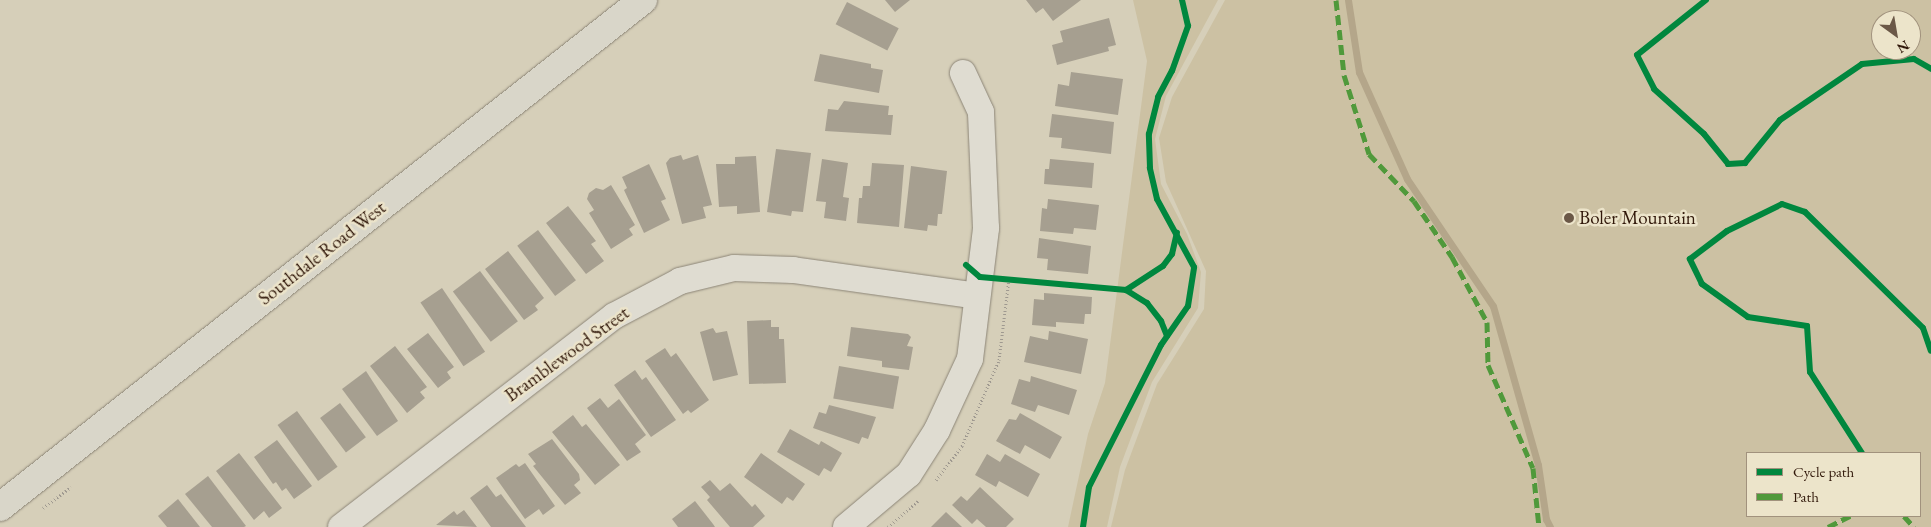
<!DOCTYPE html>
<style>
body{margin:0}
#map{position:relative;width:1931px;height:527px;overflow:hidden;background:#d6cfb9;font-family:"EB Garamond",serif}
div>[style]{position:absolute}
.green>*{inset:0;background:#ccc1a3}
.stream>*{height:7px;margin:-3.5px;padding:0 3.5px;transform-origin:3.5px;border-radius:3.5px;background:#b4a68a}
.building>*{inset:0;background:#a69f90;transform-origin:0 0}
.path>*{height:3px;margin-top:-1.5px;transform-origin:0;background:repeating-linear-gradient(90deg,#9f9990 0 1px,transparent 0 3.5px)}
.roads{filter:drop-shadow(0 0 1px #8c8577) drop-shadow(0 0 1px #8c8577)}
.minor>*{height:26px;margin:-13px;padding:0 13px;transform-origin:13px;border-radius:13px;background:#dfdcd1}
.major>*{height:28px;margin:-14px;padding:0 14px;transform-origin:14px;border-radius:14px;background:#d9d6c9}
.quiet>*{height:5px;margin-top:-2.5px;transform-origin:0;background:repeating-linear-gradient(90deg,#50993b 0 10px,transparent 0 15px)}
.cycleway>*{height:6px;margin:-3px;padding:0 3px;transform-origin:3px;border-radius:3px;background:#00873e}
.dots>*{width:14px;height:14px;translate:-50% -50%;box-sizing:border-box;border:2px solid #ece4ca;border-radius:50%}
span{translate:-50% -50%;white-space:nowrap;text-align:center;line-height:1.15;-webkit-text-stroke:5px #ece4ca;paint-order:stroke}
.poi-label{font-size:19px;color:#31180a}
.left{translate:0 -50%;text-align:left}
.street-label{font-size:19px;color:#31180a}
.legend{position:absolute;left:1746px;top:452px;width:175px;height:65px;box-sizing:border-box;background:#ece4ca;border:1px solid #a1927d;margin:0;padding:6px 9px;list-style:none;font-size:15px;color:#31180a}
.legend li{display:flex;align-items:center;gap:10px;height:25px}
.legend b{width:25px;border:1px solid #a1927d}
.north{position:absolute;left:1871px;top:10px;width:50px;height:50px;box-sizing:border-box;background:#ece4ca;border:1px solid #a1927d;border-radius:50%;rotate:148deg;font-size:14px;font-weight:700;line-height:20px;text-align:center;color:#31180a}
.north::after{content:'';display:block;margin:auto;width:18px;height:22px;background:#6b5847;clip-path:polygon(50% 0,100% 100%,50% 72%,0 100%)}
</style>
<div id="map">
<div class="green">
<i style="clip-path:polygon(1133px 0,1218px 0,1166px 96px,1155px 139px,1161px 184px,1187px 234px,1201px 272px,1198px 308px,1152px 382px,1120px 467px,1107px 527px,1068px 527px,1088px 434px,1105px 383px,1147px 61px)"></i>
<i style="clip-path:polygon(evenodd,1225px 0,1931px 0,1931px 527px,1111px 527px,1125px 470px,1157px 384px,1204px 309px,1206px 271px,1166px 182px,1159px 138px,1172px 97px,1225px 0,1881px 20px,1911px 20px,1911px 50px,1881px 50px,1881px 20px,1225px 0,1747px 453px,1920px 453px,1920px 516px,1747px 516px,1747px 453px)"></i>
</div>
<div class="stream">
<i style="left:1348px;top:0;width:73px;rotate:81.3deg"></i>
<i style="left:1359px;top:72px;width:117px;rotate:65.8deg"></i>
<i style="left:1407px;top:179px;width:153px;rotate:55.9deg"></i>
<i style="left:1493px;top:306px;width:165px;rotate:74.2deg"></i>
<i style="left:1538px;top:465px;width:55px;rotate:81.6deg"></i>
<i style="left:1546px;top:519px;width:9px;rotate:63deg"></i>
</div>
<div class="building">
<i style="clip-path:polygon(885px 0,910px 0,895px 12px)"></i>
<i style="clip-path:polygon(1026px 0,1081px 0,1053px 21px,1043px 8px,1036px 13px)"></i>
<i style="left:847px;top:2px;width:58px;height:25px;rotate:27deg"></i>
<i style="clip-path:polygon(1109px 18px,1116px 45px,1108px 47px,1109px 51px,1057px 65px,1052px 45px,1063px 42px,1060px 31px)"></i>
<i style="clip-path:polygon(820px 54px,871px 64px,871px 68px,883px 70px,879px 93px,814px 81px)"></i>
<i style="clip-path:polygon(1071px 72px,1123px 79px,1118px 115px,1055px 106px,1058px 84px,1069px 86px)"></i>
<i style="clip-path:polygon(844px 101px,889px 106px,888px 115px,893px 115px,891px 135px,825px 131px,828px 109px,838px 110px)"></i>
<i style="clip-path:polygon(1052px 114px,1114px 122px,1111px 154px,1061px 148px,1062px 138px,1049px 137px)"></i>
<i style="clip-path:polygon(776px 149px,811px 153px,803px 212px,792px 211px,791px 216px,767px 212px)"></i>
<i style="clip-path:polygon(681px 155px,683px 160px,698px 155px,712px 205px,703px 207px,706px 218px,682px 224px,666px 163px,670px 158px)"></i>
<i style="clip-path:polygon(756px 156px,760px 212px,737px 214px,737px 206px,719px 207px,716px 164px,735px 164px,735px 157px)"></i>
<i style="clip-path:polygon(822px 159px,848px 163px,843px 197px,849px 198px,846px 221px,824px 218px,826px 202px,816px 201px)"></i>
<i style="clip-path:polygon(1050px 159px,1094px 163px,1092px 188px,1044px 184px,1045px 169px,1049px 169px)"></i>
<i style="clip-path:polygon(872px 163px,904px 165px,899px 227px,857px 223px,859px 198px,862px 198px,863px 186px,870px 186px)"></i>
<i style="clip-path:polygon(649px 164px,666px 199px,661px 201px,670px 220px,644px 233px,624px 190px,627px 188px,622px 177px)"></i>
<i style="clip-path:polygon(911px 166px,947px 171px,942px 214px,938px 214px,937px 226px,928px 225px,927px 231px,904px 228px)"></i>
<i style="clip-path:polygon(611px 185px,635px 225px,629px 229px,633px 235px,611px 249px,589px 213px,594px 210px,587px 199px,589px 193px,596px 188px,603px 190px)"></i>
<i style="clip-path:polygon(1048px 199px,1099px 205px,1096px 230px,1074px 228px,1073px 234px,1040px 231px,1042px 208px,1047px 209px)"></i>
<i style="clip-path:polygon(568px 206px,596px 241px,591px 244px,604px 261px,586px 274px,546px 223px)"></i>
<i style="left:538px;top:230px;width:63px;height:26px;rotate:53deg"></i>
<i style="clip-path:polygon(1039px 238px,1091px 246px,1088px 274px,1047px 270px,1048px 259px,1037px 258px)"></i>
<i style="clip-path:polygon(508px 251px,544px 298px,535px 306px,538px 310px,524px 320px,485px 269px)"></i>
<i style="left:480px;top:271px;width:63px;height:34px;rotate:53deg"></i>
<i style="left:442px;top:288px;width:77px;height:26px;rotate:56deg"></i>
<i style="clip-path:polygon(1044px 293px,1092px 297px,1091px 314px,1085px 314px,1084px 324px,1056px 322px,1056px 327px,1032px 325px,1034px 299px,1044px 300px)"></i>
<i style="clip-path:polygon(771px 320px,771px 327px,779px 327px,779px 339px,784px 339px,786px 383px,749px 384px,747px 321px)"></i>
<i style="clip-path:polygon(851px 327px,908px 334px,911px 337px,907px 346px,913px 347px,909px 370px,882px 367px,882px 361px,847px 356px)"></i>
<i style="clip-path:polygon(713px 328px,716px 333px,727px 331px,738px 375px,713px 381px,700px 332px)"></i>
<i style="clip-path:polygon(1049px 331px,1088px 339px,1081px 374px,1024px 362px,1030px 336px,1048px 340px)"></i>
<i style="clip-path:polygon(428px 333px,454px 367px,447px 372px,451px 378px,438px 388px,407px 349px)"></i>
<i style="clip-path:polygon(395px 346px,427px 387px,420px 392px,425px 398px,407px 413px,370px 366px)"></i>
<i style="clip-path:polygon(665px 348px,671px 357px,676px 353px,709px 400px,691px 413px,688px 410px,683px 414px,645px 361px)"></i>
<i style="left:839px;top:366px;width:61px;height:33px;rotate:10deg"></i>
<i style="clip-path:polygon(635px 370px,642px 380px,646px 377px,676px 420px,651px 437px,614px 385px)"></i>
<i style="clip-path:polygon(366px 371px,398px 421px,377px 436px,342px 389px)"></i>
<i style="clip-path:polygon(1031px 376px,1077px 390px,1069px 415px,1038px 405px,1035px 412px,1011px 404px,1019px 379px,1030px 382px)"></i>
<i style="clip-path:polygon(600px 398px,608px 408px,619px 399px,646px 435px,635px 444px,641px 452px,627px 461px,587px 408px)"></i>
<i style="left:340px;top:403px;width:43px;height:25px;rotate:53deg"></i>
<i style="clip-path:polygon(829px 405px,876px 417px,868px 439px,862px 437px,859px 444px,813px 428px,819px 412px,826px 414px)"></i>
<i style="left:297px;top:411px;width:69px;height:24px;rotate:54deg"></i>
<i style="clip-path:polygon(1020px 413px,1062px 437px,1050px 459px,1025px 445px,1020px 454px,996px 441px,1009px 419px,1016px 420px)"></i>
<i style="clip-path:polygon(573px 415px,582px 427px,586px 424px,620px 465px,595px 485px,552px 432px)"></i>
<i style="clip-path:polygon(790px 429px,819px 445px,821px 441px,842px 453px,831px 472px,824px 468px,819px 476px,777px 452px)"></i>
<i style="clip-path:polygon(552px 439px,579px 474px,580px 480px,574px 485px,581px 493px,565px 505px,533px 466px,536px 464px,528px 454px)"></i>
<i style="clip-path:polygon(277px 440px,312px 486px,294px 499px,286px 488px,282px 491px,276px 482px,273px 484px,254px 457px)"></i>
<i style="clip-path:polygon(239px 453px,282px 508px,269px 518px,264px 511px,254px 520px,216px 471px)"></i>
<i style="clip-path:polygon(761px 453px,805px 484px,793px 501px,787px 497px,782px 504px,744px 477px)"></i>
<i style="clip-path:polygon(987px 454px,1000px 462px,1005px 454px,1040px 474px,1028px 497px,999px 481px,996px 487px,975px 475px)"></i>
<i style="clip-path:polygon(525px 463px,555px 506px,543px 515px,539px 509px,525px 519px,496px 478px,516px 464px,519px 467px)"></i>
<i style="clip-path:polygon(208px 476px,246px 526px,244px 527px,212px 527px,185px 494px)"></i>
<i style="clip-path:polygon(710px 480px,720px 491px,730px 483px,752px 507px,755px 504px,765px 516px,753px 527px,730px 527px,707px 500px,710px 497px,701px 487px)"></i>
<i style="clip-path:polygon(487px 485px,496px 497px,501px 494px,526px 527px,491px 527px,470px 498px)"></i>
<i style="clip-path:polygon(980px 487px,1014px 519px,1006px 527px,986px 527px,977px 519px,972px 524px,952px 505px,961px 496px,967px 501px)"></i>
<i style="clip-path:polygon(178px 499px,200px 527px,167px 527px,158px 516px)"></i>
<i style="clip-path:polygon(695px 501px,713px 524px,715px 527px,678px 527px,672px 519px)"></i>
<i style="clip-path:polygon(464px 510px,477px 527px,436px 525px,454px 511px,457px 515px)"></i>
<i style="clip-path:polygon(946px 512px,962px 527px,931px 527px)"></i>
</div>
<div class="path">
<i style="left:936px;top:480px;width:43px;rotate:-52.6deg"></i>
<i style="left:962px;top:446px;width:94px;rotate:-66.7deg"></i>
<i style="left:999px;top:360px;width:82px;rotate:-83deg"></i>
<i style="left:43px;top:508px;width:35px;rotate:-37deg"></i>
<i style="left:888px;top:527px;width:41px;rotate:-41.1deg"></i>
</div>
<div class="roads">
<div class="minor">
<i style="left:341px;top:527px;width:345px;rotate:-37.7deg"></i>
<i style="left:614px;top:316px;width:75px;rotate:-27.9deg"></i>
<i style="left:680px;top:281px;width:56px;rotate:-13.5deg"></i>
<i style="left:734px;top:268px;width:59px;rotate:1.9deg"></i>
<i style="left:793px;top:270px;width:186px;rotate:8deg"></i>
<i style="left:846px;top:527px;width:82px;rotate:-40.1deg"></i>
<i style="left:909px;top:474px;width:52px;rotate:-57.5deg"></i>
<i style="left:937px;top:430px;width:78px;rotate:-65.1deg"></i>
<i style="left:970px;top:359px;width:132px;rotate:-83deg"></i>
<i style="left:986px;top:228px;width:116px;rotate:-92.5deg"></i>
<i style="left:981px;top:112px;width:43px;rotate:-114.8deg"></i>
</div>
<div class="major">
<i style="left:0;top:507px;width:819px;rotate:-38.26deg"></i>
</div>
</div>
<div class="quiet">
<i style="left:1336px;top:0;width:75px;rotate:83.9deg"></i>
<i style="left:1344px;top:75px;width:83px;rotate:72.4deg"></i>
<i style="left:1369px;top:154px;width:65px;rotate:46.2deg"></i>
<i style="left:1414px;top:201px;width:68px;rotate:55.8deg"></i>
<i style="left:1452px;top:257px;width:74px;rotate:61.7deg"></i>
<i style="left:1487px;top:322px;width:43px;rotate:88.7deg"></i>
<i style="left:1488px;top:365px;width:112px;rotate:66.4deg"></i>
<i style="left:1533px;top:468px;width:59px;rotate:84.2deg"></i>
<i style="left:1904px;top:516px;width:15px;rotate:48deg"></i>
<i style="left:1828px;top:527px;width:25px;rotate:-27deg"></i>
</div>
<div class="cycleway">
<i style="left:1706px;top:0;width:88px;rotate:141.4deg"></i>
<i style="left:1637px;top:55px;width:38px;rotate:63deg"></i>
<i style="left:1654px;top:89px;width:67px;rotate:42deg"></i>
<i style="left:1704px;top:134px;width:38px;rotate:51deg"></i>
<i style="left:1728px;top:164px;width:17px;rotate:-3deg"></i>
<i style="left:1745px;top:163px;width:55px;rotate:-50.9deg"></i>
<i style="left:1780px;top:120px;width:99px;rotate:-34.3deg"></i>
<i style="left:1862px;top:64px;width:52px;rotate:-5.5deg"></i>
<i style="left:1914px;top:59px;width:20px;rotate:30deg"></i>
<i style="left:966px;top:265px;width:18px;rotate:41deg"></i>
<i style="left:980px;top:277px;width:147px;rotate:5.1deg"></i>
<i style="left:1126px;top:290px;width:44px;rotate:-33deg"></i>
<i style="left:1163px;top:266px;width:15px;rotate:-53deg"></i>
<i style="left:1172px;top:254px;width:22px;rotate:-77deg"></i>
<i style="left:1126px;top:290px;width:25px;rotate:32deg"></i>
<i style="left:1147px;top:303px;width:23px;rotate:52deg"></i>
<i style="left:1161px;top:321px;width:16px;rotate:68deg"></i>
<i style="left:1862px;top:453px;width:96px;rotate:-122.7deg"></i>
<i style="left:1810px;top:372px;width:46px;rotate:-93.7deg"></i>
<i style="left:1807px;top:326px;width:60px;rotate:-171.3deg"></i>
<i style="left:1748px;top:317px;width:57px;rotate:-144.3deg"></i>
<i style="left:1702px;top:284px;width:28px;rotate:-116deg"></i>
<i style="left:1690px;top:259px;width:46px;rotate:-37.1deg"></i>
<i style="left:1727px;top:231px;width:61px;rotate:-26.1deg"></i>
<i style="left:1782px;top:204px;width:24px;rotate:19deg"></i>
<i style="left:1805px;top:212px;width:165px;rotate:44.5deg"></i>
<i style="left:1923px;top:328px;width:24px;rotate:71deg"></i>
<i style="left:1083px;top:527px;width:40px;rotate:-81.5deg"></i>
<i style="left:1089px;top:487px;width:159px;rotate:-63.1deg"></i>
<i style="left:1161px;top:345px;width:47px;rotate:-55.3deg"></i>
<i style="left:1188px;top:306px;width:39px;rotate:-81deg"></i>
<i style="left:1194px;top:267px;width:77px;rotate:-118.6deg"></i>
<i style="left:1157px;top:199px;width:32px;rotate:-103deg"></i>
<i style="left:1150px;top:168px;width:34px;rotate:-92deg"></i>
<i style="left:1149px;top:134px;width:38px;rotate:-76deg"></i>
<i style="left:1158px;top:97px;width:30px;rotate:-62deg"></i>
<i style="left:1172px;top:71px;width:48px;rotate:-70.4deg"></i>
<i style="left:1188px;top:26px;width:27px;rotate:-103deg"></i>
</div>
<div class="dots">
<i style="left:1569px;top:218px;background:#6b5847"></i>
</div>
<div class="poi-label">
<span class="left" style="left:1579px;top:218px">Boler Mountain</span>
</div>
<div class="street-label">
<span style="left:322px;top:253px;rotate:-38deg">Southdale Road West</span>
<span style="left:567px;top:354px;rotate:-36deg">Bramblewood Street</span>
</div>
<ul class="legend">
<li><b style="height:6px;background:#00873e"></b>Cycle path</li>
<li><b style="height:6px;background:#50993b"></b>Path</li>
</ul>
<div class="north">N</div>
</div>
